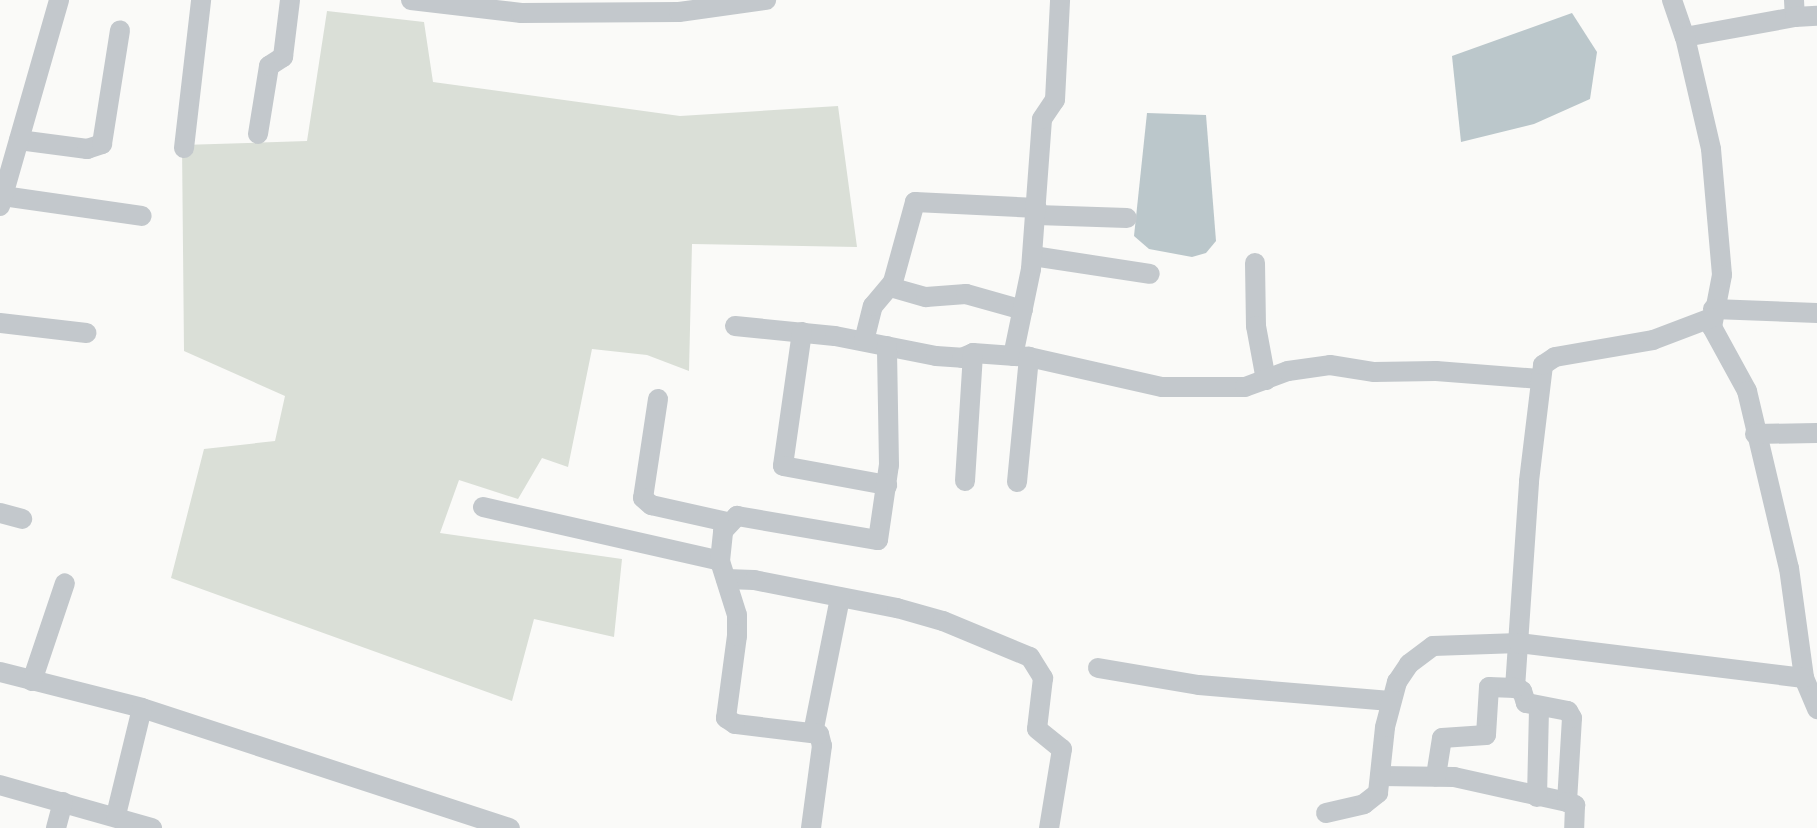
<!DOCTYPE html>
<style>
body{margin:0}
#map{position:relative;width:1817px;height:828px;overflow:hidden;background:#fafaf8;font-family:"Noto Sans",sans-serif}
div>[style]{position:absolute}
.green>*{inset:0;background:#dadfd7}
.water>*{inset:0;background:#bbc7cb}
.minor>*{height:20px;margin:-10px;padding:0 10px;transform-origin:10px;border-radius:10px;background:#c3c8cc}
span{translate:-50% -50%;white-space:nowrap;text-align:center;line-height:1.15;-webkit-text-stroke:5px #fff;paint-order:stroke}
</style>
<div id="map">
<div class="green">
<i style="clip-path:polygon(327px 11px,424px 22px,433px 82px,680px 116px,838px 106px,857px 247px,692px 244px,689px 371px,647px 355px,592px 349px,568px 467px,542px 458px,518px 499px,459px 480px,440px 533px,622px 559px,614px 637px,534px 619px,512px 701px,171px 578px,204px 449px,275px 441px,285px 396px,184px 351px,182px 145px,307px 141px)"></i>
</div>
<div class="water">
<i style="clip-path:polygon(1572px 13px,1597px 52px,1590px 99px,1534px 124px,1461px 142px,1452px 56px)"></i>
<i style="clip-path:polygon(1147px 113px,1206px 115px,1216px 241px,1206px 253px,1192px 257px,1149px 249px,1134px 236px)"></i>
</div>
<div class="minor">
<i style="left:411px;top:0;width:111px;rotate:6.7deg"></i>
<i style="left:521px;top:13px;width:158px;rotate:-0.4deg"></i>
<i style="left:679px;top:12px;width:88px;rotate:-7.9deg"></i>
<i style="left:1672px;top:0;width:39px;rotate:71deg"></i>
<i style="left:1794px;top:0;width:17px;rotate:87deg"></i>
<i style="left:1795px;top:17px;width:112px;rotate:169.7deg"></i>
<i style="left:1685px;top:37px;width:115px;rotate:76.9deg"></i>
<i style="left:1711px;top:149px;width:126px;rotate:85deg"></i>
<i style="left:1722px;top:275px;width:53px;rotate:100.9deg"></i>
<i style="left:1712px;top:327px;width:73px;rotate:61.3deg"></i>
<i style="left:1747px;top:391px;width:182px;rotate:76.7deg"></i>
<i style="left:1789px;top:568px;width:111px;rotate:82.2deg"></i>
<i style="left:1804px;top:678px;width:34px;rotate:67deg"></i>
<i style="left:1795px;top:17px;width:22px;rotate:-3deg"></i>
<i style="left:258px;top:134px;width:69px;rotate:-80.8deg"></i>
<i style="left:269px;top:66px;width:17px;rotate:-33deg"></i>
<i style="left:283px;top:57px;width:57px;rotate:-83deg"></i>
<i style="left:19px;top:140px;width:69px;rotate:7.5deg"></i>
<i style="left:87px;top:149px;width:16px;rotate:-18deg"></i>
<i style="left:102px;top:144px;width:115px;rotate:-81deg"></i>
<i style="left:184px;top:148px;width:149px;rotate:-83.4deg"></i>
<i style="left:3px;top:196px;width:140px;rotate:8.2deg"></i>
<i style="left:0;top:206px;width:214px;rotate:-74deg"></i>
<i style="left:1037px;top:215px;width:90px;rotate:1.9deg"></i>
<i style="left:1033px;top:256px;width:118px;rotate:8.7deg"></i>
<i style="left:1255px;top:263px;width:63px;rotate:89.1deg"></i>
<i style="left:1256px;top:326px;width:55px;rotate:79.5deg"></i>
<i style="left:890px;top:287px;width:37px;rotate:16deg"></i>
<i style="left:926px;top:297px;width:40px;rotate:-4.3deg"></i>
<i style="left:966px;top:294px;width:59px;rotate:15.7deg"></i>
<i style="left:1713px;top:309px;width:104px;rotate:2.2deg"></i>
<i style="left:0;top:323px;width:87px;rotate:6.6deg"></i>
<i style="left:735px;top:326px;width:100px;rotate:5.7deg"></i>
<i style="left:835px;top:336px;width:103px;rotate:11.2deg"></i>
<i style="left:936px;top:356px;width:26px;rotate:4deg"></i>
<i style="left:962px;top:358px;width:12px;rotate:-24deg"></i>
<i style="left:973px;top:353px;width:56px;rotate:4.1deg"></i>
<i style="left:1029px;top:357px;width:136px;rotate:12.7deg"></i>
<i style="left:1162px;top:387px;width:83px"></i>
<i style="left:1245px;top:387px;width:46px;rotate:-20.4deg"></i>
<i style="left:1288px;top:371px;width:42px;rotate:-8.1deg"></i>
<i style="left:1330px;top:365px;width:45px;rotate:9deg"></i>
<i style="left:1374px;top:372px;width:62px;rotate:-0.9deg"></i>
<i style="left:1436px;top:371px;width:104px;rotate:4.4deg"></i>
<i style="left:802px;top:332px;width:135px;rotate:98.1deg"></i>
<i style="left:783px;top:466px;width:106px;rotate:10.4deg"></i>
<i style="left:864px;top:341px;width:36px;rotate:-76deg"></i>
<i style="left:873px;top:306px;width:31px;rotate:-50deg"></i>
<i style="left:893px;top:282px;width:83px;rotate:-74.6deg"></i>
<i style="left:915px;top:202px;width:122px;rotate:2.8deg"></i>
<i style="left:1013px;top:356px;width:89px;rotate:-78.3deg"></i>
<i style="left:1031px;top:269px;width:150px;rotate:-85.8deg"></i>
<i style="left:1042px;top:119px;width:23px;rotate:-56deg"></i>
<i style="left:1055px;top:100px;width:100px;rotate:-87.1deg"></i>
<i style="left:658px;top:399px;width:100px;rotate:98.6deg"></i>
<i style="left:643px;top:498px;width:11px;rotate:41deg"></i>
<i style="left:651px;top:505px;width:78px;rotate:12.6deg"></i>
<i style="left:1755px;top:434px;width:62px;rotate:-0.9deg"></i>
<i style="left:965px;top:481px;width:128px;rotate:-86.4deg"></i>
<i style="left:1017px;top:482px;width:126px;rotate:-84.5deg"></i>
<i style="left:483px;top:507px;width:243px;rotate:12.8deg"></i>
<i style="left:0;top:513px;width:23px;rotate:15deg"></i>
<i style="left:726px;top:579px;width:28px;rotate:2deg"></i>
<i style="left:754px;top:580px;width:146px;rotate:11.1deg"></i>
<i style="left:897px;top:608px;width:48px;rotate:15.8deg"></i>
<i style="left:943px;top:621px;width:94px;rotate:22.5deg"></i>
<i style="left:1030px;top:657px;width:25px;rotate:58deg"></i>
<i style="left:1043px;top:678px;width:51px;rotate:96.7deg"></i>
<i style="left:1037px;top:729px;width:32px;rotate:39deg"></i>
<i style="left:1062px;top:749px;width:80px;rotate:99.3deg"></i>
<i style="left:1098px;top:668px;width:102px;rotate:9.6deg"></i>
<i style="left:1199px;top:685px;width:192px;rotate:4.8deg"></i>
<i style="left:0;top:672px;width:146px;rotate:14.2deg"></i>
<i style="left:142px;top:708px;width:387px;rotate:18.1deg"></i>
<i style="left:32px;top:681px;width:103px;rotate:-71.4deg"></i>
<i style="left:1515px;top:688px;width:207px;rotate:-86.1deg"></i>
<i style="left:1529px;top:481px;width:117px;rotate:-83.1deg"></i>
<i style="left:1543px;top:365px;width:14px;rotate:-34deg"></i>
<i style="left:1555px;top:357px;width:99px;rotate:-9.8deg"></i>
<i style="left:1653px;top:340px;width:62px;rotate:-20.8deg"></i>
<i style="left:813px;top:733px;width:138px;rotate:-78.7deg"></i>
<i style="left:1380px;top:776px;width:74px;rotate:0.8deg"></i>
<i style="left:1454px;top:777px;width:116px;rotate:12.5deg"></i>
<i style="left:1567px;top:802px;width:84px;rotate:-86.6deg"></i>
<i style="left:1572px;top:718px;width:8px;rotate:-120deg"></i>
<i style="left:1568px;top:711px;width:43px;rotate:-169.2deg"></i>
<i style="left:1526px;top:703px;width:13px;rotate:-108deg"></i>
<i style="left:1522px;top:691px;width:8px;rotate:-157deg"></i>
<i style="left:1515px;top:688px;width:26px;rotate:-178deg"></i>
<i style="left:1489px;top:687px;width:48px;rotate:93.6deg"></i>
<i style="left:1486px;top:735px;width:44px;rotate:176.1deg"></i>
<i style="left:1442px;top:738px;width:39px;rotate:99deg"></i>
<i style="left:0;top:785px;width:158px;rotate:15.8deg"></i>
<i style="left:1537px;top:797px;width:91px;rotate:-88.7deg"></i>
<i style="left:1567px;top:802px;width:9px;rotate:21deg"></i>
<i style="left:1575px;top:805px;width:23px;rotate:92deg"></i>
<i style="left:1326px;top:813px;width:39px;rotate:-13deg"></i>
<i style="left:1364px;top:804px;width:18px;rotate:-38deg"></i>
<i style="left:1378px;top:793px;width:66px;rotate:-83.9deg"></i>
<i style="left:1385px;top:727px;width:47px;rotate:-75.1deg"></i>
<i style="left:1397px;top:682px;width:22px;rotate:-56deg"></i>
<i style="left:1409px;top:664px;width:30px;rotate:-37deg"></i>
<i style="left:1433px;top:646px;width:86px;rotate:-2deg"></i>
<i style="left:1519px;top:643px;width:287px;rotate:7deg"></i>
<i style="left:116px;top:815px;width:110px;rotate:-76.3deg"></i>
<i style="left:56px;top:828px;width:27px;rotate:-75deg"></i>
<i style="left:811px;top:828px;width:83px;rotate:-82.4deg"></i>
<i style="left:822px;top:746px;width:12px;rotate:-104deg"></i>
<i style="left:819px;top:734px;width:85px;rotate:-173.2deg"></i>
<i style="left:735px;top:724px;width:11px;rotate:-146deg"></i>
<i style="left:726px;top:718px;width:83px;rotate:-82.4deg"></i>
<i style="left:737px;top:636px;width:21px;rotate:-90deg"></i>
<i style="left:737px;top:615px;width:57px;rotate:-107.5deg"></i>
<i style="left:720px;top:561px;width:30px;rotate:-84deg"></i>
<i style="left:723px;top:531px;width:21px;rotate:-47deg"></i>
<i style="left:737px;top:516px;width:143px;rotate:9.7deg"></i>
<i style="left:878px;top:540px;width:76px;rotate:-81.7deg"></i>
<i style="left:889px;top:465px;width:119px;rotate:-91deg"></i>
</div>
</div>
